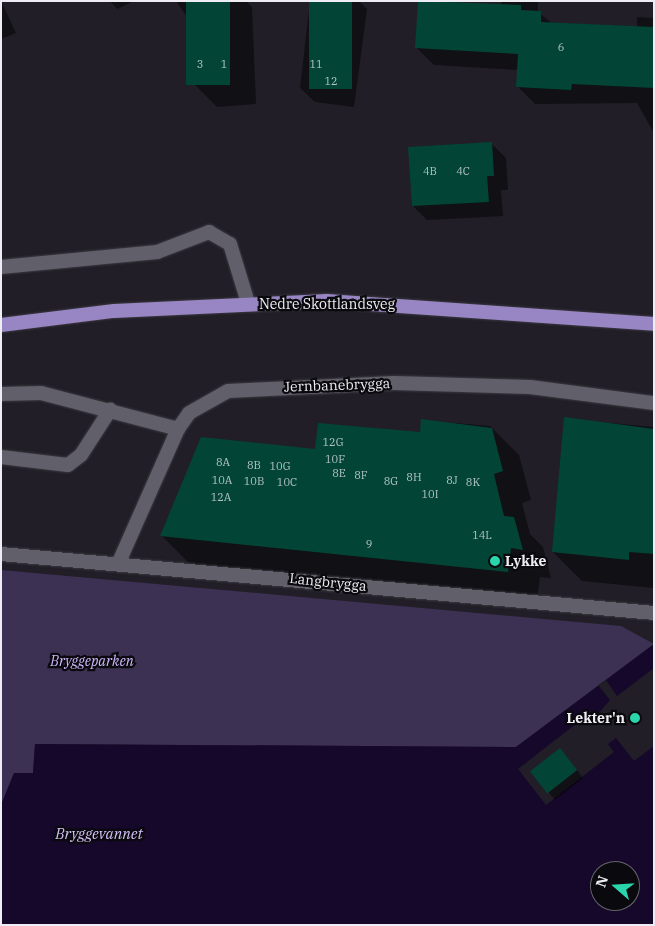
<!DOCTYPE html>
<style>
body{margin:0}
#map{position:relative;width:655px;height:926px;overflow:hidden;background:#211e27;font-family:"IBM Plex Serif",serif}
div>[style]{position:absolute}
.green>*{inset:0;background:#3c3153}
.water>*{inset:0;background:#16082b}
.pier>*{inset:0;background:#211e27}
.shadow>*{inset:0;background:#0007}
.building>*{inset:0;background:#024536;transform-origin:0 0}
.roads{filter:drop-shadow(0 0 1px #3c3a42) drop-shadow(0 0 1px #3c3a42)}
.service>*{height:14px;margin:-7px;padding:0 7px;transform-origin:7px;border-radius:7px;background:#615f69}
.minor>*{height:14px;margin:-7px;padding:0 7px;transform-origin:7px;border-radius:7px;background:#615f69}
.primary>*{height:14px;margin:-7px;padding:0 7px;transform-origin:7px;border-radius:7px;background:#9885c3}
.dots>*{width:14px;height:14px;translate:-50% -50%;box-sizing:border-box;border:2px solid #0a090d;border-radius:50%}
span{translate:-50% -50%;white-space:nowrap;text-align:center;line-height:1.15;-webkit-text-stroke:4.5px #0a090d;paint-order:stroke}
.number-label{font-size:11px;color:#b3c3c4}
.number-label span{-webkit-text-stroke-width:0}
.street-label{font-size:14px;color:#eeedf3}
.poi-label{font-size:14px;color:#eeedf3;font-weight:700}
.left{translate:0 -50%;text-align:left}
.right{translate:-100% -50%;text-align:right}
.park-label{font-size:14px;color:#cdb9fe;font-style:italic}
.water-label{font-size:15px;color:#d0c0f7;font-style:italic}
.frame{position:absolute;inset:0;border:2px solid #eeedf3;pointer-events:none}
.north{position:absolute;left:590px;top:861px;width:50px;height:50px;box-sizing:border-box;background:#0a090d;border:1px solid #656469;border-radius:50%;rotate:289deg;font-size:14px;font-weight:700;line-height:20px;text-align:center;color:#eeedf3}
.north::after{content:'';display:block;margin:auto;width:18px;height:22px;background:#2ad5ac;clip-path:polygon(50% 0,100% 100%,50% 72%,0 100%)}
</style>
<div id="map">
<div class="green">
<i style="clip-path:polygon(1px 570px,621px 626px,654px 644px,516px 747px,35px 744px,33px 773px,14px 773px,1px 805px)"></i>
</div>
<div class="water">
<i style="clip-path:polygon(evenodd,654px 644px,654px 925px,1px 925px,1px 805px,14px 773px,33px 773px,35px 744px,516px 747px,654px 644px,600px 871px,630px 871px,630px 901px,600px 901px,600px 871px)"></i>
</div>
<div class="pier">
<i style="clip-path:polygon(654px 668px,654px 746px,634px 761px,616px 738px,608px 744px,614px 752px,546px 805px,518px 769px,586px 716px,589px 720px,599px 713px,610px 700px,598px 685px,606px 680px,617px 696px)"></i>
</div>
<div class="shadow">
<i style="clip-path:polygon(1px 1px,16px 33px,1px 39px)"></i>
<i style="clip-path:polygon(110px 1px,134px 1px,117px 9px)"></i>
<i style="clip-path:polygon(176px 1px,246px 1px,252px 7px,256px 104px,217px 107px,194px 84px,189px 20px)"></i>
<i style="clip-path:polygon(310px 1px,359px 1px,367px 9px,354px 107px,315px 102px,300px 88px)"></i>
<i style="clip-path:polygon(439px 1px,499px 10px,502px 1px,538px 1px,538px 12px,552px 23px,637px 27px,637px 17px,654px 18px,654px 133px,637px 103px,535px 104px,518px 87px,518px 70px,434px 65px,416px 47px,445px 5px)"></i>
<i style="clip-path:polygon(492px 144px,506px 158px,508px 190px,501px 190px,503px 216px,427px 220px,413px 206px)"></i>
<i style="clip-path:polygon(565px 419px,654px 427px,654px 588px,582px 581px,553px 552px)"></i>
<i style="clip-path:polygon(422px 420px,490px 426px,519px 455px,531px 500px,522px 503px,530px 534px,543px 547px,551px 578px,540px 577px,537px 600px,190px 564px,162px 536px,316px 450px,421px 433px)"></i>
<i style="clip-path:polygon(567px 757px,583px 778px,555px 800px,532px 772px)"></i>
</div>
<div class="building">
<i style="left:186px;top:1px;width:44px;height:84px"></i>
<i style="left:309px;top:1px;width:43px;height:88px"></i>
<i style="clip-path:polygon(418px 1px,521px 5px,521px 10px,541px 11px,541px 22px,654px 27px,654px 88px,572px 84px,571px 90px,516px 87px,518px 54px,415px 48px)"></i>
<i style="clip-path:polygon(492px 142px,494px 176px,487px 176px,489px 202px,412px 206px,408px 147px)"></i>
<i style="clip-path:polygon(564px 417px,654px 429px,654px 554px,629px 552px,629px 560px,552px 552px)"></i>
<i style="clip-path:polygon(421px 419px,492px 428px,503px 471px,494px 474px,504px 516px,514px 517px,523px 550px,511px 548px,508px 572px,160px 536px,201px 437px,315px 449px,318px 423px,420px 432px)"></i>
<i style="left:560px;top:748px;width:28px;height:38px;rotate:52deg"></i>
</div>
<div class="roads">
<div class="service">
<i style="left:1px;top:267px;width:157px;rotate:-5.5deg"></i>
<i style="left:157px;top:252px;width:56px;rotate:-21deg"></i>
<i style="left:209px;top:232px;width:24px;rotate:30deg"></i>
<i style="left:230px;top:244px;width:62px;rotate:73deg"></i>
<i style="left:1px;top:394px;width:40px;rotate:-1.4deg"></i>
<i style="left:41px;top:393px;width:142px;rotate:14.7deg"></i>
<i style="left:1px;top:457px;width:67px;rotate:6.8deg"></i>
<i style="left:68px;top:465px;width:16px;rotate:-38deg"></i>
<i style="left:81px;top:455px;width:54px;rotate:-57.2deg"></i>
</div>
<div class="minor">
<i style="left:1px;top:554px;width:656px;rotate:5.16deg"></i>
<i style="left:119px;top:562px;width:145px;rotate:-66.1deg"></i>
<i style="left:178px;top:429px;width:19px;rotate:-55deg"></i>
<i style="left:189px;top:413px;width:45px;rotate:-29.4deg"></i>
<i style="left:228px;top:391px;width:166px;rotate:-2.8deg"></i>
<i style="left:394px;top:383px;width:136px;rotate:1.7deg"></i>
<i style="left:530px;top:387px;width:125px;rotate:7.4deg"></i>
</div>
<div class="primary">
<i style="left:1px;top:325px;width:114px;rotate:-7.1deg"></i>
<i style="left:114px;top:311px;width:213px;rotate:-2.7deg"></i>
<i style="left:327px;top:301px;width:328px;rotate:4deg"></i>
</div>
</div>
<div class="dots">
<i style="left:495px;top:561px;background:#2ad5ac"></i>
<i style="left:635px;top:718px;background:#2ad5ac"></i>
</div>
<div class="number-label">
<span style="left:561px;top:47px">6</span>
<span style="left:200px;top:64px">3</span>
<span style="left:224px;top:64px">1</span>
<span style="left:316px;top:64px">11</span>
<span style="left:331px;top:81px">12</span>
<span style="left:430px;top:171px">4B</span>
<span style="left:463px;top:171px">4C</span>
<span style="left:333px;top:442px">12G</span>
<span style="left:335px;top:459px">10F</span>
<span style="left:223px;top:462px">8A</span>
<span style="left:254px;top:465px">8B</span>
<span style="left:280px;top:466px">10G</span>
<span style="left:339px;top:473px">8E</span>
<span style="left:361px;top:475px">8F</span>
<span style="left:414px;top:477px">8H</span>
<span style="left:222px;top:480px">10A</span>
<span style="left:452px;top:480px">8J</span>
<span style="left:254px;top:481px">10B</span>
<span style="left:391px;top:481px">8G</span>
<span style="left:287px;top:482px">10C</span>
<span style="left:473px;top:482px">8K</span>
<span style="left:430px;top:494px">10I</span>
<span style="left:221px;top:497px">12A</span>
<span style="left:482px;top:535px">14L</span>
<span style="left:369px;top:544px">9</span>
</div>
<div class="street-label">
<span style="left:327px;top:304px">Nedre Skottlandsveg</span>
<span style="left:337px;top:385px;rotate:-2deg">Jernbanebrygga</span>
<span style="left:328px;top:582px;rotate:6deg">Langbrygga</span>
</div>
<div class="poi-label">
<span class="left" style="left:505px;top:561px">Lykke</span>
<span class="right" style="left:625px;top:718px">Lekter'n</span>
</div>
<div class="park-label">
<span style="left:92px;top:661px">Bryggeparken</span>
</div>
<div class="water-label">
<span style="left:99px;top:834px">Bryggevannet</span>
</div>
<div class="frame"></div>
<div class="north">N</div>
</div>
